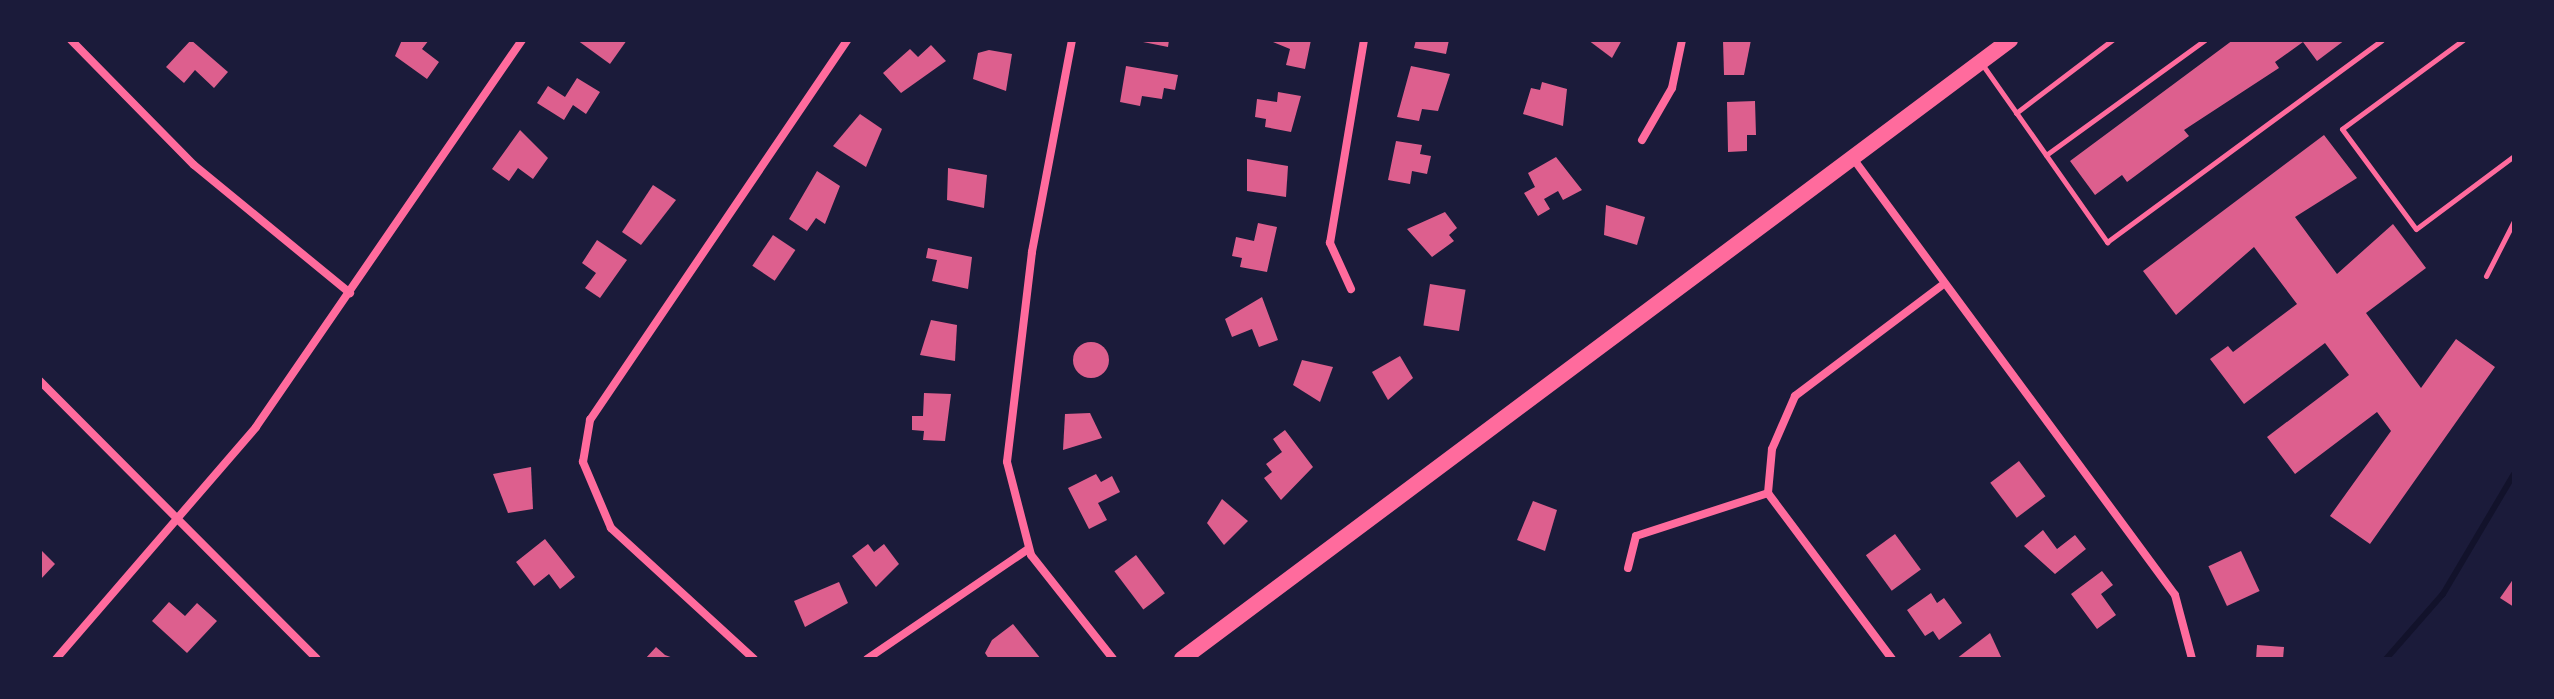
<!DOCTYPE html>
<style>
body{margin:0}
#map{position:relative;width:2554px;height:699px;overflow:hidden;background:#1b1b3a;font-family:"Source Sans 3",sans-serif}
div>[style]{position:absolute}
.stream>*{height:6px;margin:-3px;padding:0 3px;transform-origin:3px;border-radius:3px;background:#12122b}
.building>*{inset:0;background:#dd5f8e;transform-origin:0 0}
.round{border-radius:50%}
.service>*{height:5px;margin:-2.5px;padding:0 2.5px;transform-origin:2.5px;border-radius:2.5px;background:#ff6b9d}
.minor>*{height:8px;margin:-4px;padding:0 4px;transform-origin:4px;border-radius:4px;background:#ff6b9d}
.primary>*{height:16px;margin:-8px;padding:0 8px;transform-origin:8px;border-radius:8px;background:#ff6b9d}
span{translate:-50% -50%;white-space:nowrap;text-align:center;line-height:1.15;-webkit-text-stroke:7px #1b1b3a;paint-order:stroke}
.frame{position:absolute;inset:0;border:42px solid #1b1b3a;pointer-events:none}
</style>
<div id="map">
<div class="stream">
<i style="left:2386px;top:659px;width:86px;rotate:-48.8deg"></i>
<i style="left:2443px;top:594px;width:139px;rotate:-59.4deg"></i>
</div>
<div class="building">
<i style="clip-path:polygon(191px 40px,228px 72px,214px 88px,195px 70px,184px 83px,166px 67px)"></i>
<i style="clip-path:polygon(402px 40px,429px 40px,422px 49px,439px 62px,427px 79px,395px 56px)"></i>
<i style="clip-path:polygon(577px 40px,627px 40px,610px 64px)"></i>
<i style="clip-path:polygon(1133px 40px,1169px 40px,1168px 47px)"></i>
<i style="clip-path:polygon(1268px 40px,1311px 40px,1305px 69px,1286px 65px,1290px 49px)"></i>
<i style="clip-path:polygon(1416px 40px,1449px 40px,1446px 54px,1414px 48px)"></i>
<i style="clip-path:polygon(1588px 40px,1622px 40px,1612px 58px)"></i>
<i style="clip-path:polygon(1723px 40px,1751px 40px,1744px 75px,1724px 75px)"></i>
<i style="clip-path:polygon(2233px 40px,2345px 40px,2317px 61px,2303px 42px,2275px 62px,2279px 68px,2184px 130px,2189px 136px,2127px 182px,2122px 175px,2095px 195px,2070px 161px)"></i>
<i style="clip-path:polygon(931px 45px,946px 61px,901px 93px,883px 73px,910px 49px,918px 57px)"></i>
<i style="clip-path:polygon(989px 50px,1012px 54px,1006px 91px,973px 79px,978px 53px)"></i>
<i style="clip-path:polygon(1126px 66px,1178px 75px,1175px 90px,1164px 88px,1162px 99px,1142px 96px,1140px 106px,1120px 102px)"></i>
<i style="clip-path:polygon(1411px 66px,1450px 74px,1438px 111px,1422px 109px,1419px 121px,1397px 117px)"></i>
<i style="clip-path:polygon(577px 78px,600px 92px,586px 114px,573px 105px,564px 120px,537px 103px,548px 86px,565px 97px)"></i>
<i style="clip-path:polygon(1542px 82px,1567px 89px,1563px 126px,1523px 114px,1531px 88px,1540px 90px)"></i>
<i style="clip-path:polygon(1278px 92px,1301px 96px,1291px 132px,1265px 127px,1266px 119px,1255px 117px,1257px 99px,1277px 102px)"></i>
<i style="clip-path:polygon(1755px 101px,1756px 135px,1747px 135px,1747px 151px,1728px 152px,1727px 102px)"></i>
<i style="clip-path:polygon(860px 114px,882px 129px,866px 167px,833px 146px)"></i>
<i style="clip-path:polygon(520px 130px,548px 158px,533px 179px,518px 168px,509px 181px,492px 169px)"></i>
<i style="clip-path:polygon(2324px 135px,2357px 178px,2295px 217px,2337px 274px,2393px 224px,2426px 268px,2366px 313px,2421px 388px,2456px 339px,2495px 367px,2370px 544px,2330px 516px,2391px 431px,2377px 412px,2295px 474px,2267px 437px,2349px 375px,2325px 343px,2244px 404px,2210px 359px,2228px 346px,2233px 352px,2297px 304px,2254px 247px,2176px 315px,2143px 271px)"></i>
<i style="clip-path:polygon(1396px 141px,1422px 145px,1420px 154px,1431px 156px,1427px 174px,1412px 171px,1410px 184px,1388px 180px)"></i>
<i style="clip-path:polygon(1556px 157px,1582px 190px,1563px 200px,1558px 191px,1544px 199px,1550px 209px,1538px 216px,1524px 193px,1535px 187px,1528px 173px)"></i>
<i style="clip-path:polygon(1247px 159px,1288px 166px,1286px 197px,1247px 191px)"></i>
<i style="clip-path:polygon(948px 168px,987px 175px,984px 208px,947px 200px)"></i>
<i style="clip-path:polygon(817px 171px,840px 186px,825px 224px,816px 218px,807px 231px,789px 219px)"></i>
<i style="clip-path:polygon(653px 185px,676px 200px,641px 245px,622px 232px)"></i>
<i style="clip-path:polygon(1606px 205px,1645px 217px,1637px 245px,1604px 235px)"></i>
<i style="clip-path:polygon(1445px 212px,1457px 228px,1449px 235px,1454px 241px,1432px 257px,1407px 229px)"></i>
<i style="clip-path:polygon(1258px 223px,1277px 227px,1267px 272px,1240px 267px,1242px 258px,1232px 256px,1236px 237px,1254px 241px)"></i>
<i style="left:773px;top:235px;width:27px;height:37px;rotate:34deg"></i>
<i style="clip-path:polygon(597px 240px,627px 260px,600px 298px,585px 288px,596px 273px,582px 263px)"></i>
<i style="clip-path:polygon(928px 248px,972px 257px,968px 289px,932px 281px,937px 260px,926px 258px)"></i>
<i style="left:1430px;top:284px;width:36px;height:42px;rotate:9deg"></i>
<i style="clip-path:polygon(1262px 297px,1278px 340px,1259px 347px,1252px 329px,1232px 337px,1225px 319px)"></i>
<i style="clip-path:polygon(931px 320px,957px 325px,955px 361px,920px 355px)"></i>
<i class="round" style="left:1073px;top:342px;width:36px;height:36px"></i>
<i style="clip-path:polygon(1400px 356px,1413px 378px,1388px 400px,1372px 372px)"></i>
<i style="clip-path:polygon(1302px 360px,1333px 367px,1320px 402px,1293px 385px)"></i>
<i style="clip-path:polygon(924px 393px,951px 394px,945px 441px,923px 440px,924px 431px,912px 430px,912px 416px,923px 416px)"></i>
<i style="clip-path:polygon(1090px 413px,1102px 438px,1063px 450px,1065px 414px)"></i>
<i style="clip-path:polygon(1285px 430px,1313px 467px,1281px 500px,1264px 478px,1272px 472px,1266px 464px,1282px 452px,1273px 439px)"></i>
<i style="left:2019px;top:461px;width:44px;height:36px;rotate:53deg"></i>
<i style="clip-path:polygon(531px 467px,533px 509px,508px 513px,493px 474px)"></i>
<i style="clip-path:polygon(1096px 474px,1101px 482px,1112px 476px,1120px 492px,1098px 503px,1107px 520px,1089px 529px,1068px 488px)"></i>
<i style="clip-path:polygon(1222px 499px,1248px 521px,1224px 545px,1207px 523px)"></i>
<i style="clip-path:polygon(1533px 501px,1557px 510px,1545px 551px,1517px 540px)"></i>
<i style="clip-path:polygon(2043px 530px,2057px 549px,2075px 535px,2086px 549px,2055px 574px,2024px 546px)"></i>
<i style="left:1895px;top:534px;width:44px;height:36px;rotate:54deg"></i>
<i style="clip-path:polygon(545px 539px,575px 577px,560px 589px,549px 574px,534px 586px,516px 562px)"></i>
<i style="clip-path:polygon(868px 544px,874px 552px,884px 544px,899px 564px,876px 587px,852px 556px)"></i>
<i style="clip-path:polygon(40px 549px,55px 564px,40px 580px)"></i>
<i style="left:2241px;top:551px;width:44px;height:36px;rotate:65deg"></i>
<i style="left:1136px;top:555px;width:48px;height:27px;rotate:53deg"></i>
<i style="clip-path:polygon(2102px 571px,2113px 585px,2101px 594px,2116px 615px,2097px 629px,2071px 594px)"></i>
<i style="clip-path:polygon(2514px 578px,2514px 607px,2500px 598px)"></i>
<i style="clip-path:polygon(839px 582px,848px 603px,805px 627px,794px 601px)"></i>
<i style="clip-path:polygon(1931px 593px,1937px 603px,1944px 598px,1962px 623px,1939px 640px,1933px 631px,1925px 636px,1907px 610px)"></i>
<i style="clip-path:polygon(169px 602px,185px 616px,197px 603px,217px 621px,187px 653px,152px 621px)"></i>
<i style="clip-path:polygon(1013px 624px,1041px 659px,989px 659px,985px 653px,992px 640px)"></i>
<i style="clip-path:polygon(1990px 633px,2002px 659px,1956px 659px)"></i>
<i style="clip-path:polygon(2257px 645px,2284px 647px,2283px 659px,2256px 659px)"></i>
<i style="clip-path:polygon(656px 647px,665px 655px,676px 659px,645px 659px)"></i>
</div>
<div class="service">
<i style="left:2463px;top:40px;width:150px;rotate:143.7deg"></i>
<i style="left:2342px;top:129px;width:124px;rotate:53.5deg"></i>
<i style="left:2416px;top:229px;width:122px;rotate:-36.7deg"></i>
<i style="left:1982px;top:64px;width:218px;rotate:54.9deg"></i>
<i style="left:2107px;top:242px;width:341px;rotate:-36.3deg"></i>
<i style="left:2016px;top:113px;width:121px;rotate:-37.2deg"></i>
<i style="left:2046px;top:155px;width:196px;rotate:-35.9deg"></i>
<i style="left:2486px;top:276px;width:62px;rotate:-63deg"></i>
</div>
<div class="minor">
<i style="left:71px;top:40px;width:175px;rotate:45.5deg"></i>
<i style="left:194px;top:165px;width:202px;rotate:39.4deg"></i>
<i style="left:1072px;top:40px;width:216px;rotate:100.7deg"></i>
<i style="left:1032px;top:252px;width:211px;rotate:96.8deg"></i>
<i style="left:1007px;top:462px;width:96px;rotate:75.5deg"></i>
<i style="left:1031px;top:555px;width:132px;rotate:51.7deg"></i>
<i style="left:1642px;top:140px;width:60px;rotate:-60deg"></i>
<i style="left:1672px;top:88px;width:49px;rotate:-78.2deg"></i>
<i style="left:1852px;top:157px;width:544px;rotate:53.59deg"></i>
<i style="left:2175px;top:595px;width:66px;rotate:75.1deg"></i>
<i style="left:1351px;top:289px;width:51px;rotate:-114.5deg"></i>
<i style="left:1330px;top:243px;width:206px;rotate:-80.5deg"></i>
<i style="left:40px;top:381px;width:392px;rotate:45.1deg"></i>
<i style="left:1628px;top:568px;width:33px;rotate:-76deg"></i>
<i style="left:1636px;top:536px;width:139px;rotate:-18deg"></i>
<i style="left:56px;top:659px;width:306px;rotate:-49.2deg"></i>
<i style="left:256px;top:427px;width:470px;rotate:-55.5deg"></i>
<i style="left:754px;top:659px;width:194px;rotate:-137.5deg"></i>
<i style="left:611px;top:528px;width:72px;rotate:-113deg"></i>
<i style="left:583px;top:462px;width:43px;rotate:-80.5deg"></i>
<i style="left:590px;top:420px;width:459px;rotate:-55.9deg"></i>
<i style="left:867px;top:659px;width:195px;rotate:-34.3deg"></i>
<i style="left:1892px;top:659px;width:207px;rotate:-126.8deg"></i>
<i style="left:1768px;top:493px;width:44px;rotate:-84.8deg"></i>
<i style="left:1772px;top:449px;width:58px;rotate:-66.5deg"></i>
<i style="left:1795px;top:396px;width:183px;rotate:-37deg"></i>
</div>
<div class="primary">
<i style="left:1182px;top:659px;width:1034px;rotate:-36.78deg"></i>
</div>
<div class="frame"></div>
</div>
